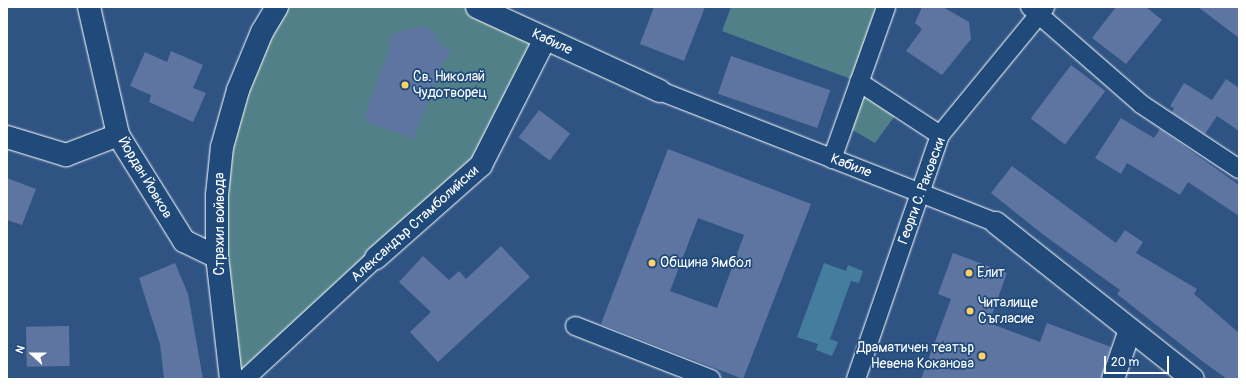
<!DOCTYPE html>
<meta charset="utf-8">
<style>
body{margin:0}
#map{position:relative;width:1246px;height:386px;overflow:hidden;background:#2f5484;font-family:Pangolin,sans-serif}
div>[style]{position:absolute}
.green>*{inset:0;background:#528089}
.water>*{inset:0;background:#447d9e}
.building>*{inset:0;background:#5e74a1;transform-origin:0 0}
.roads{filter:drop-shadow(0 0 1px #fff) drop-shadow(0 0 1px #fff)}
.pedestrian>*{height:18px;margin:-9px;padding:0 9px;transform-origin:9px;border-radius:9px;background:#1f4a7a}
.minor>*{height:22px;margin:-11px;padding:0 11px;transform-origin:11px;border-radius:11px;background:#1f4a7a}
.dots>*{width:11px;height:11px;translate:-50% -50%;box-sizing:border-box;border:2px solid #1f4a7a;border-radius:50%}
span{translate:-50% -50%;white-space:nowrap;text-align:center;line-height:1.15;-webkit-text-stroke:3.5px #1f4a7a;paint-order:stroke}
.street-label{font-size:14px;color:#fff}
.poi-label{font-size:14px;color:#fff}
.left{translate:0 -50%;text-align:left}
.right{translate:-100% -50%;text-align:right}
.frame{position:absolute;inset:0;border:8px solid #fff;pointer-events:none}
.north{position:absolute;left:12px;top:334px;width:40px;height:40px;-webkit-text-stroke:3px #1f4a7a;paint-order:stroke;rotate:291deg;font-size:11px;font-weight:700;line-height:16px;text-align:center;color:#fff}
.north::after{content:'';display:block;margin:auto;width:14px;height:18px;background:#fff;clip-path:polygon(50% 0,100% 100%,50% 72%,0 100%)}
.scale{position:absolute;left:1104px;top:356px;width:65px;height:18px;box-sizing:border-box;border:2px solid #fff;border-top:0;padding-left:5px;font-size:12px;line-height:14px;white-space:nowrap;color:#fff;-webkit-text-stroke:3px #1f4a7a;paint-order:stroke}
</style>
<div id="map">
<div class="green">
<i style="clip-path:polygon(277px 7px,477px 7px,545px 39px,481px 165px,231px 379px,222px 147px)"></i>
<i style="clip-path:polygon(731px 7px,886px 7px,859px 82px,900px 109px,875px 143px,844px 125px,859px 82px,722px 31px)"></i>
</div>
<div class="water">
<i style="clip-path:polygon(824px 263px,846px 271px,848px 265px,863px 271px,859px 283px,851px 281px,830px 339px,838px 342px,832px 356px,816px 350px,818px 344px,797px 337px)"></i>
</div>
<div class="building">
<i style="clip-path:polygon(654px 7px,705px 7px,684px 61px,640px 44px)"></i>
<i style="clip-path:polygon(922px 7px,943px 7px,969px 22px,971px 39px,942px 75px,906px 51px,922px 29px,915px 23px)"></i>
<i style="clip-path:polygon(1116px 7px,1146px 7px,1162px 20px,1126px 64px,1092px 38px)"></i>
<i style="clip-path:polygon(1198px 7px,1239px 7px,1239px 38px)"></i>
<i style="clip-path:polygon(422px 26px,429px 29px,435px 35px,435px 39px,451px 53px,442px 63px,414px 139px,363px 120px,390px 48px,390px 39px,396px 33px)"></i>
<i style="clip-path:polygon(171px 51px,203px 65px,193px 88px,206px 93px,193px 122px,149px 102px,151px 95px,130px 86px,145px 52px,167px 62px)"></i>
<i style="left:731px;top:56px;width:105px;height:40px;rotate:19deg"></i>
<i style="left:1071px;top:65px;width:43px;height:67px;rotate:37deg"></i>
<i style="clip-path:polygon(1226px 79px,1239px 88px,1239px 131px,1217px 116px,1205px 134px,1172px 112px,1174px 108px,1170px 106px,1184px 83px,1212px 100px)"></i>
<i style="left:539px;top:110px;width:39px;height:34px;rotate:37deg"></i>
<i style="clip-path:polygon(1121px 118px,1154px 138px,1160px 129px,1239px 185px,1239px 216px,1188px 182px,1180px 195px,1127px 163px,1121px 174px,1095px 158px)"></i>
<i style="clip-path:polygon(evenodd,668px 149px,811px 204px,743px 379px,601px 324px,668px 149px,698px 218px,744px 235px,717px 308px,670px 291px,698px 218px)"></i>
<i style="clip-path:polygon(1012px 166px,1116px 243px,1125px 230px,1143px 242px,1136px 253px,1197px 289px,1194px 294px,1239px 333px,1239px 379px,1227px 379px,1202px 361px,1117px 294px,1120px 290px,1045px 236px,991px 193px)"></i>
<i style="clip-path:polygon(7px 178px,36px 189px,22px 225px,7px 220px)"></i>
<i style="clip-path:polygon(501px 246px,530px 277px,438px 362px,410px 332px,431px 312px,399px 282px,423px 256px,449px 280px,459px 271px,466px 279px)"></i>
<i style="clip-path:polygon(953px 253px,1007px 273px,989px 323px,1040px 342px,1047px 323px,1111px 347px,1101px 379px,921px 379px,951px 299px,938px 294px)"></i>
<i style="clip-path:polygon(175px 263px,188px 294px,203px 379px,164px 379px,160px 344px,139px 278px)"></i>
<i style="left:69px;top:326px;width:40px;height:43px;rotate:89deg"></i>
</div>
<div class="roads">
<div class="pedestrian">
<i style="left:1030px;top:7px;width:147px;rotate:41.1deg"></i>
<i style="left:1141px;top:104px;width:118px;rotate:33.6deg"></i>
<i style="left:859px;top:82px;width:97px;rotate:33.2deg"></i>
<i style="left:660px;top:91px;width:361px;rotate:21.4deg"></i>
<i style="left:832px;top:159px;width:161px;rotate:-70.4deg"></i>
<i style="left:575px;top:326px;width:146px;rotate:21.3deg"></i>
<i style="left:245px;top:379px;width:178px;rotate:-42.7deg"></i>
<i style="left:856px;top:379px;width:258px;rotate:-71deg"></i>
<i style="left:940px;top:135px;width:166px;rotate:-50.6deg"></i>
</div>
<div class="minor">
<i style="left:89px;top:7px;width:131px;rotate:77.2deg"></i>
<i style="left:118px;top:135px;width:125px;rotate:58.1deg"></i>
<i style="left:184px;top:241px;width:37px;rotate:26deg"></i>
<i style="left:477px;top:7px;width:201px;rotate:24.7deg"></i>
<i style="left:7px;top:137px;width:62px;rotate:17deg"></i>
<i style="left:66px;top:155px;width:56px;rotate:-21deg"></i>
<i style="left:996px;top:223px;width:251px;rotate:38.4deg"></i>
<i style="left:376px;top:258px;width:140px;rotate:-41.5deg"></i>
<i style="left:481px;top:165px;width:141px;rotate:-63.1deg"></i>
<i style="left:231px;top:379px;width:123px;rotate:-96.5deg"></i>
<i style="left:217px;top:257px;width:62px;rotate:-90deg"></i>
<i style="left:217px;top:195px;width:48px;rotate:-84.1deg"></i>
<i style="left:222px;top:147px;width:59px;rotate:-74.3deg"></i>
<i style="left:238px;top:90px;width:63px;rotate:-67.5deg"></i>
<i style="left:262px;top:32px;width:29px;rotate:-59deg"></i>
<i style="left:1113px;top:379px;width:52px;rotate:-70.9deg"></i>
</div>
</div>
<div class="dots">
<i style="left:405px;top:85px;background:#ffd166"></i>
<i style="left:652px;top:263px;background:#ffd166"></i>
<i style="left:969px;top:273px;background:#ffd166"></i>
<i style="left:970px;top:311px;background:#ffd166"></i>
<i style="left:982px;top:356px;background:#ffd166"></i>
</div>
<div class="street-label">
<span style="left:552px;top:42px;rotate:25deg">Кабиле</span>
<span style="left:851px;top:166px;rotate:21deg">Кабиле</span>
<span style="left:145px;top:178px;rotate:59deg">Йордан Йовков</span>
<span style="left:922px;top:191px;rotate:-70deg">Георги С. Раковски</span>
<span style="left:220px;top:224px;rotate:-90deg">Страхил войвода</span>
<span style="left:415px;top:224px;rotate:-42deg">Александър Стамболийски</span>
</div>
<div class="poi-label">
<span class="left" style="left:413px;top:85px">Св. Николай<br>Чудотворец</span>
<span class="left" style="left:660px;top:263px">Община Ямбол</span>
<span class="left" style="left:977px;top:273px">Елит</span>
<span class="left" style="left:978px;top:311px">Читалище<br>Съгласие</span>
<span class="right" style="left:974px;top:356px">Драматичен театър<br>Невена Коканова</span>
</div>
<div class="frame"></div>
<div class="north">N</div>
<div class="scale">20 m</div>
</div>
